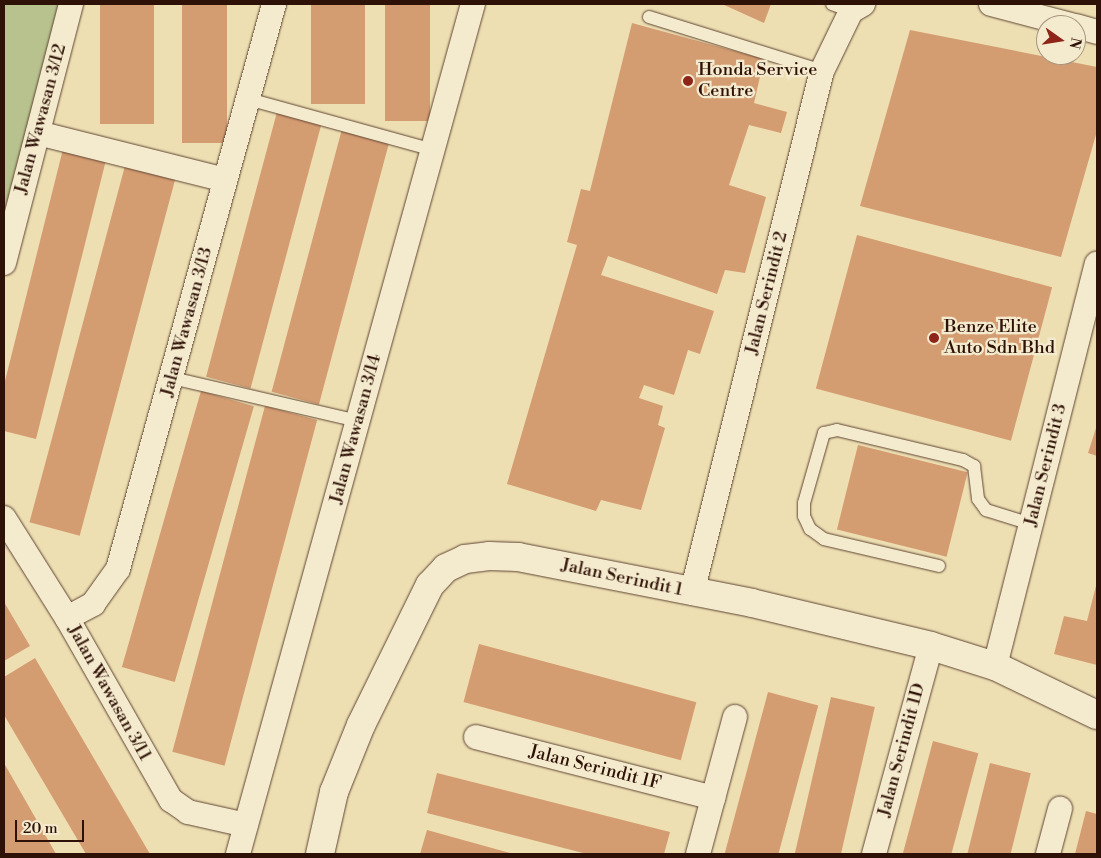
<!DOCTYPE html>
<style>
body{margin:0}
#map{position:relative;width:1101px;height:858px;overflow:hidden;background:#eedfb3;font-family:"Libre Bodoni",serif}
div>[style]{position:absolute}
.green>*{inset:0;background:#b7c28e}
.building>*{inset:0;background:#d49c71;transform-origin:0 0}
.roads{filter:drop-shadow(0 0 1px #5f4532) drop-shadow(0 0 1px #5f4532)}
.service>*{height:12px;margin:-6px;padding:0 6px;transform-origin:6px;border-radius:6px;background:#f4eace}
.minor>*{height:24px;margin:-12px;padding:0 12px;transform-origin:12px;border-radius:12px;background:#f4eace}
.tertiary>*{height:28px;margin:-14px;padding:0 14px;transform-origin:14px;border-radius:14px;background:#f4eace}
.dots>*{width:14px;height:14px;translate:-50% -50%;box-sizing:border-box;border:2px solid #f4eace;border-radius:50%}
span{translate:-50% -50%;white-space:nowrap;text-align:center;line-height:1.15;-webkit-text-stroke:4.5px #f4eace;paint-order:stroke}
.poi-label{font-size:18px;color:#2f1207}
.left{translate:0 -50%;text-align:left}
.street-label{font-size:18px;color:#2f1207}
.frame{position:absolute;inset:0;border:5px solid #2f1207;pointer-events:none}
.north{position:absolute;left:1036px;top:15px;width:50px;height:50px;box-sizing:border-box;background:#f4eace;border:1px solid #a5947e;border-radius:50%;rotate:103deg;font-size:14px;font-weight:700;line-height:20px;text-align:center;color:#2f1207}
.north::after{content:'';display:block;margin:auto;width:18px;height:22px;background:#8f2418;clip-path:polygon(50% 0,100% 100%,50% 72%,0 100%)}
.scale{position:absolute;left:15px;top:820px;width:69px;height:22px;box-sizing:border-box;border:2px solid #2f1207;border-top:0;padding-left:6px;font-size:15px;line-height:18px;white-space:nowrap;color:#2f1207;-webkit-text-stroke:4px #f4eace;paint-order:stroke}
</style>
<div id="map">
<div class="green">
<i style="clip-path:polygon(4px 4px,71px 4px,4px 263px)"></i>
</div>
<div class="building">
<i style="left:100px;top:4px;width:54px;height:120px"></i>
<i style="left:182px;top:4px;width:45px;height:139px"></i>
<i style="left:311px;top:4px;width:54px;height:100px"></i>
<i style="left:385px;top:4px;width:45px;height:117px"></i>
<i style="clip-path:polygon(722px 4px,771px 4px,764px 23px)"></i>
<i style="clip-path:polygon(632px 23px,764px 59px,754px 103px,787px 112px,781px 133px,749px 125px,729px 185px,766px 197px,745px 273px,725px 270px,717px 294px,608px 256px,601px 275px,714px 311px,700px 354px,688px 350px,674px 395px,644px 385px,639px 398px,663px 406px,658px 425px,665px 428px,641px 510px,601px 500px,596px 511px,507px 484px,577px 245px,567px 242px,581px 189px,590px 191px)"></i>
<i style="clip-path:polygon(910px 30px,1097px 67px,1097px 131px,1061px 257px,860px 206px)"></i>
<i style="left:277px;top:112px;width:46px;height:274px;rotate:15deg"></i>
<i style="left:342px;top:129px;width:49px;height:272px;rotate:15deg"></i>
<i style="clip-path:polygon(64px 145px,107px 156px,36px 439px,4px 431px,4px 385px)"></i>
<i style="left:126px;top:162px;width:52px;height:373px;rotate:15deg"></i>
<i style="left:857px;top:235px;width:202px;height:159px;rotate:15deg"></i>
<i style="left:201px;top:391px;width:55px;height:287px;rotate:16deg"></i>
<i style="left:265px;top:406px;width:54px;height:358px;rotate:15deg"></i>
<i style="clip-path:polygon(1097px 425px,1097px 456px,1088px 453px)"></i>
<i style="left:858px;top:445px;width:113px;height:87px;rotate:14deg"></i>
<i style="clip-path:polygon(1097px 582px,1097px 665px,1054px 654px,1064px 616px,1087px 621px)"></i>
<i style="clip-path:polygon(4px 602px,30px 646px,4px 661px)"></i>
<i style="left:479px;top:644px;width:225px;height:60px;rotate:15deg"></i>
<i style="clip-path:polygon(35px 658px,150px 854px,86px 854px,4px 715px,4px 677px)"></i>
<i style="left:768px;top:692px;width:52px;height:167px;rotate:15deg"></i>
<i style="left:831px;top:697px;width:45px;height:162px;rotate:13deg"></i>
<i style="left:933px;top:741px;width:47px;height:117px;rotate:15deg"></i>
<i style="clip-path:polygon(4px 763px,56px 854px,4px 854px)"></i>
<i style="left:990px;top:763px;width:42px;height:94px;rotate:14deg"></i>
<i style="clip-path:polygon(437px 773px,670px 832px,664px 854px,587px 854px,427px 813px)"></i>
<i style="clip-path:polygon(1086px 811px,1097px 814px,1097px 854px,1075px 854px)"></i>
<i style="clip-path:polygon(427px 830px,514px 854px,420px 854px)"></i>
</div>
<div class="roads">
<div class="service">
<i style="left:832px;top:4px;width:20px;rotate:20deg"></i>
<i style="left:649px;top:17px;width:181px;rotate:17.3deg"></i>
<i style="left:248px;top:99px;width:192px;rotate:15.4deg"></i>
<i style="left:172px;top:378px;width:191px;rotate:13deg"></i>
<i style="left:939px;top:566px;width:118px;rotate:-166.8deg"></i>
<i style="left:824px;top:539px;width:17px;rotate:-144deg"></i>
<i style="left:810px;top:529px;width:14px;rotate:-115deg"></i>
<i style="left:804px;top:516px;width:13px;rotate:-90deg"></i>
<i style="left:804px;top:503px;width:73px;rotate:-74.1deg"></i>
<i style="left:824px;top:433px;width:13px;rotate:-13deg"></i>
<i style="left:837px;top:430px;width:130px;rotate:13.4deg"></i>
<i style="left:963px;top:460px;width:13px;rotate:29deg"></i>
<i style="left:974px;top:466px;width:33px;rotate:83deg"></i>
<i style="left:978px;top:499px;width:14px;rotate:54deg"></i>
<i style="left:986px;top:510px;width:47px;rotate:17.3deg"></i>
</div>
<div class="minor">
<i style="left:991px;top:4px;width:83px;rotate:14.7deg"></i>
<i style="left:1076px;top:26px;width:22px;rotate:16deg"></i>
<i style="left:38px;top:133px;width:193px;rotate:14.1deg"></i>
<i style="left:4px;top:263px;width:268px;rotate:-75.5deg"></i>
<i style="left:4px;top:518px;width:118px;rotate:57.8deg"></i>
<i style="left:67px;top:618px;width:210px;rotate:60.3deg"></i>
<i style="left:171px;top:800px;width:21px;rotate:35deg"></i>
<i style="left:188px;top:812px;width:59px;rotate:12.6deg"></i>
<i style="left:692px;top:593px;width:538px;rotate:-76.02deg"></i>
<i style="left:822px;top:71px;width:67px;rotate:-64.2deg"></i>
<i style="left:851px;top:11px;width:14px;rotate:-30deg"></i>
<i style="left:67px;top:618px;width:30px;rotate:-28deg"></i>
<i style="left:93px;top:604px;width:43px;rotate:-54.5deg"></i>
<i style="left:118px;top:569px;width:586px;rotate:-74.56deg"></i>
<i style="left:995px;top:666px;width:415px;rotate:-75.8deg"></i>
<i style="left:476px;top:737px;width:245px;rotate:14.4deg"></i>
<i style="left:238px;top:854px;width:882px;rotate:-74.55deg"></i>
<i style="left:698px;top:854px;width:142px;rotate:-74.9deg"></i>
<i style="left:874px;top:854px;width:216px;rotate:-74.7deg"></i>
<i style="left:1048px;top:854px;width:47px;rotate:-75.1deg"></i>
</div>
<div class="tertiary">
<i style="left:320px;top:854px;width:64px;rotate:-77.3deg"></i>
<i style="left:334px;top:792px;width:72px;rotate:-68.1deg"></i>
<i style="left:361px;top:725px;width:156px;rotate:-63.8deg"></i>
<i style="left:430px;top:585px;width:23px;rotate:-47deg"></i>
<i style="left:446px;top:568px;width:21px;rotate:-25deg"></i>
<i style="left:465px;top:559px;width:24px;rotate:-7deg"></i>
<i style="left:489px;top:556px;width:29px;rotate:2deg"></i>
<i style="left:518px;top:557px;width:238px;rotate:11.1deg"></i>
<i style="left:752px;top:603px;width:184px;rotate:13.5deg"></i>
<i style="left:931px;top:646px;width:67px;rotate:17.4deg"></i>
<i style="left:995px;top:666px;width:113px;rotate:25.7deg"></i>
</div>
</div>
<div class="dots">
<i style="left:688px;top:81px;background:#8f2418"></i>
<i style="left:934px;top:338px;background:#8f2418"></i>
</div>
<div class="poi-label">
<span class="left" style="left:698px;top:81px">Honda Service<br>Centre</span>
<span class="left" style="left:944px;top:338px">Benze Elite<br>Auto Sdn Bhd</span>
</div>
<div class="street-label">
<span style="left:41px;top:119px;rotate:-75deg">Jalan Wawasan 3/12</span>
<span style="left:767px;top:293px;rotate:-76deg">Jalan Serindit 2</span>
<span style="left:187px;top:322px;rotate:-75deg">Jalan Wawasan 3/13</span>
<span style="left:356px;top:429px;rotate:-75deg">Jalan Wawasan 3/14</span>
<span style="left:1046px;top:465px;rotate:-76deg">Jalan Serindit 3</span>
<span style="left:622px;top:578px;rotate:12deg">Jalan Serindit 1</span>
<span style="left:109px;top:693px;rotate:61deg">Jalan Wawasan 3/11</span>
<span style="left:902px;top:750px;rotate:-75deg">Jalan Serindit 1D</span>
<span style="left:595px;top:768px;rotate:14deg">Jalan Serindit 1F</span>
</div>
<div class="frame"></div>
<div class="north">N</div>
<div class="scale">20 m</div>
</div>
